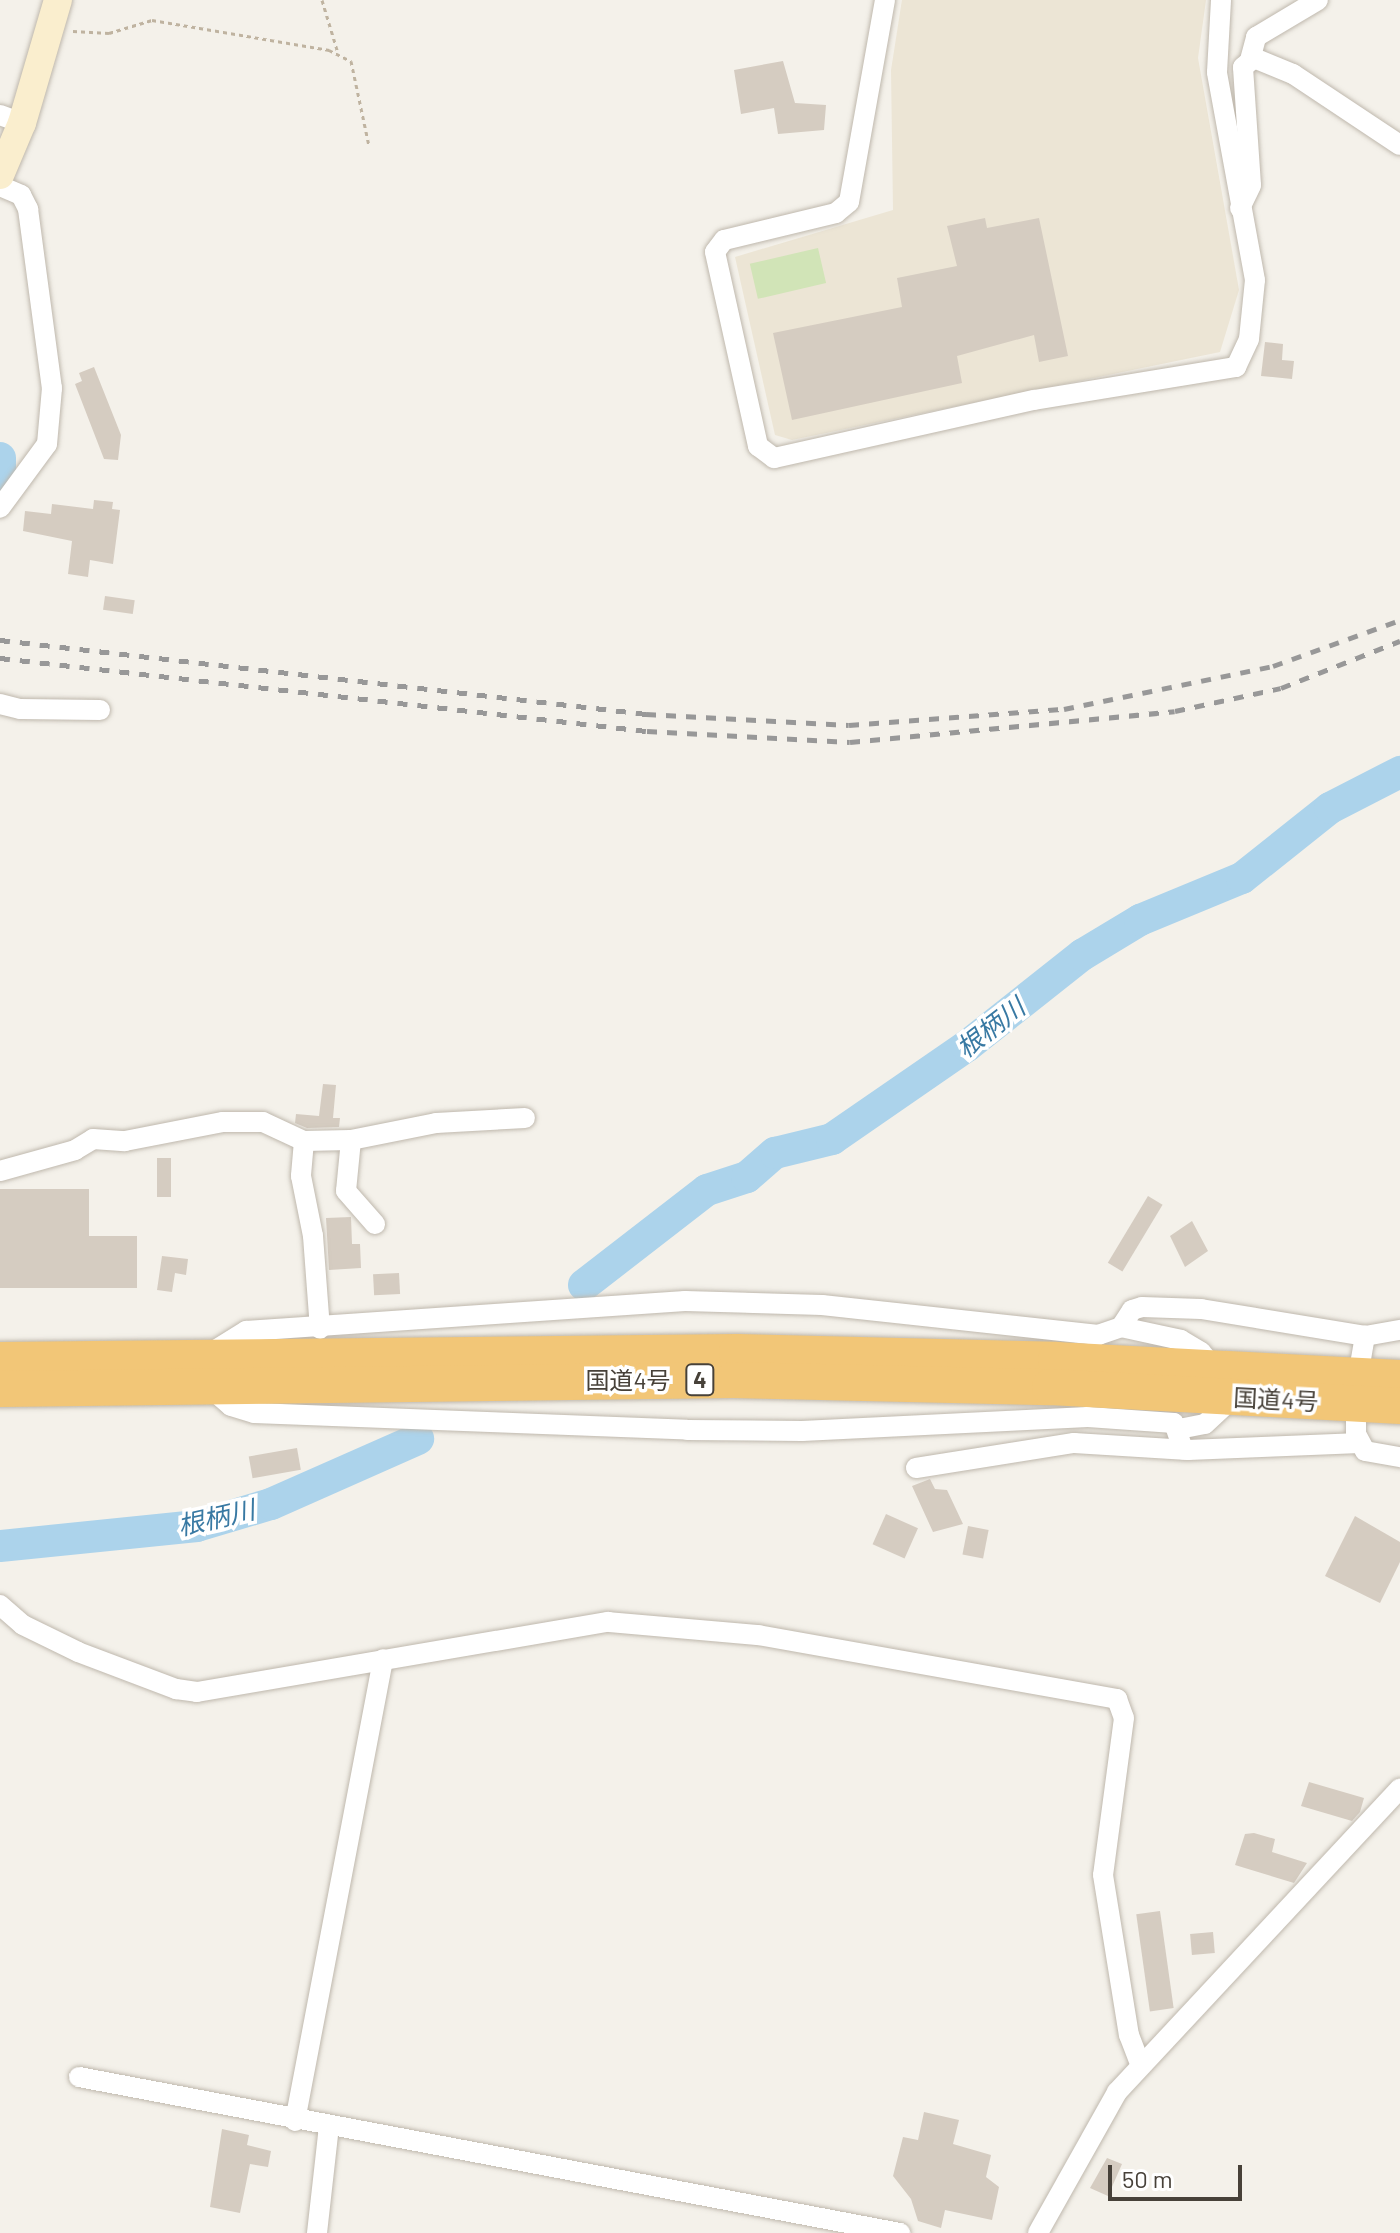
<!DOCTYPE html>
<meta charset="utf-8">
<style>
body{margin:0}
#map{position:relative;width:1400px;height:2233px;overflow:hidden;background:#f4f1ea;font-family:Barlow,"Noto Sans JP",sans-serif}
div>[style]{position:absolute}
.education>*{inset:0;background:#ece5d5}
.green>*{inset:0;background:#d1e4b7;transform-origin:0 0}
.river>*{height:32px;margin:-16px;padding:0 16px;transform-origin:16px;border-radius:16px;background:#acd3eb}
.building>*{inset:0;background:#d5ccc1;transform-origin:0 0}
.path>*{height:3px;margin-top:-1.5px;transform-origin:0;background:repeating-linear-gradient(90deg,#bfb3a0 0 4px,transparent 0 8px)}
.roads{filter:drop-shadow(0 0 2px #bfb8ad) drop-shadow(0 0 2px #bfb8ad)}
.street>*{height:20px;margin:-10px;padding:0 10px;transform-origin:10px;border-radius:10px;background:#fff}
.secondary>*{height:28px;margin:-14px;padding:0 14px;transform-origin:14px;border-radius:14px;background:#faeece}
.highway>*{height:36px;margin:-18px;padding:0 18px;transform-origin:18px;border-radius:18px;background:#f2c677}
.rail>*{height:5px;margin-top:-2.5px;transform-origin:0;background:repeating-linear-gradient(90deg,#989898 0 10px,transparent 0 20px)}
span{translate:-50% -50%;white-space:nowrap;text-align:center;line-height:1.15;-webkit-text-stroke:7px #fff;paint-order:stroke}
.shield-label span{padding:2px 6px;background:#fff;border:2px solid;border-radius:6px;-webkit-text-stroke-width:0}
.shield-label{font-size:22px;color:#474139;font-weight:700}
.street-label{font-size:24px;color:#474139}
.water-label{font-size:26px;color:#3879a3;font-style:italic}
.scale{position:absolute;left:1108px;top:2165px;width:134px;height:36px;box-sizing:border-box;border:4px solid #474139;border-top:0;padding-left:10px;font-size:24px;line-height:28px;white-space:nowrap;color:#474139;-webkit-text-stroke:6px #fff;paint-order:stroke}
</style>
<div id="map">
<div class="education">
<i style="clip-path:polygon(902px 0,1206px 0,1198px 58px,1239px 290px,1220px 352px,792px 440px,775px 435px,735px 257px,893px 210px,891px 70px)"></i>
</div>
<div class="green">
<i style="left:818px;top:248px;width:36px;height:70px;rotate:77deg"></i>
</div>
<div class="river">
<i style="left:0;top:458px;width:25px;rotate:90deg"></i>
<i style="left:584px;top:1285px;width:155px;rotate:-37.7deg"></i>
<i style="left:707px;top:1190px;width:42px;rotate:-18deg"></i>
<i style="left:747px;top:1177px;width:37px;rotate:-41deg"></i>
<i style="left:775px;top:1153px;width:59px;rotate:-13.8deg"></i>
<i style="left:832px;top:1139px;width:164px;rotate:-34.6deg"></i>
<i style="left:967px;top:1046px;width:147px;rotate:-38.4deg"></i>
<i style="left:1082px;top:955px;width:68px;rotate:-31.1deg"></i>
<i style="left:1140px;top:920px;width:110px;rotate:-22.4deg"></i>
<i style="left:1242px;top:878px;width:112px;rotate:-38.5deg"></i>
<i style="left:1330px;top:808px;width:79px;rotate:-27.2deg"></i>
<i style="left:0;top:1546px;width:198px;rotate:-5.8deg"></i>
<i style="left:197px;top:1526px;width:77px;rotate:-16.6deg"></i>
<i style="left:271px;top:1504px;width:161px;rotate:-23.9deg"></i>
</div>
<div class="building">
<i style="clip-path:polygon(783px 61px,795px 103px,826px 105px,824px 130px,778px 134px,774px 108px,741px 114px,734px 70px)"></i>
<i style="clip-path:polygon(985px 218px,987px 228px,1039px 218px,1068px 356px,1039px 362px,1034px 335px,957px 356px,962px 383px,792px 420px,773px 333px,902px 307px,897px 278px,957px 266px,947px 226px)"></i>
<i style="clip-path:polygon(1265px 342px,1283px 344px,1282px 360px,1294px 361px,1292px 379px,1261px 376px)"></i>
<i style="clip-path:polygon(94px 367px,121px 435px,118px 460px,104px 459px,75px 384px,82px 381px,79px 373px)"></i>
<i style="clip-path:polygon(94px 500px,113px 502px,112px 509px,120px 510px,113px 564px,90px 560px,88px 577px,68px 574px,72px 541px,23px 531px,25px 511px,51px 514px,52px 504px,93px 509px)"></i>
<i style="left:105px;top:596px;width:30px;height:14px;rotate:8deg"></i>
<i style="clip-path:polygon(323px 1084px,336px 1085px,333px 1118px,340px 1118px,339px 1127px,307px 1128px,295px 1123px,296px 1114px,319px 1116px)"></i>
<i style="left:157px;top:1158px;width:14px;height:39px"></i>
<i style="clip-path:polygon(0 1189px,89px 1189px,89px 1236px,137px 1236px,137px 1288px,0 1288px)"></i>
<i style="left:1148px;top:1196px;width:17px;height:78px;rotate:31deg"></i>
<i style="clip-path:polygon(351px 1217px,352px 1244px,360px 1244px,361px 1268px,329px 1270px,326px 1218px)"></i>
<i style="clip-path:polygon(1192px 1221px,1208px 1251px,1185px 1267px,1170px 1236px)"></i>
<i style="clip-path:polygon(162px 1256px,188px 1259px,186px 1275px,175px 1273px,172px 1292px,157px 1290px)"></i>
<i style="left:399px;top:1273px;width:21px;height:26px;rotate:87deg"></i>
<i style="left:297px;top:1448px;width:22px;height:49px;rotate:80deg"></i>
<i style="clip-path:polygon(930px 1479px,935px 1489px,947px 1490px,963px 1524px,933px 1532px,912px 1486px)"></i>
<i style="left:886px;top:1514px;width:35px;height:33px;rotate:24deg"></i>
<i style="clip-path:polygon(1355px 1516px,1400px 1542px,1400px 1562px,1380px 1603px,1325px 1576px)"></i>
<i style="left:968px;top:1526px;width:21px;height:29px;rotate:11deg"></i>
<i style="clip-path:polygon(1309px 1782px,1364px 1798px,1360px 1812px,1352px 1821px,1301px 1806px)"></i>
<i style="clip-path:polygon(1254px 1833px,1275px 1839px,1272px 1852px,1307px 1863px,1294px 1883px,1235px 1865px,1245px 1834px)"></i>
<i style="left:1160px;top:1911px;width:98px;height:24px;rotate:82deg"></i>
<i style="left:1213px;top:1932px;width:21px;height:23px;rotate:85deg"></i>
<i style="clip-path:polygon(924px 2112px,959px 2120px,953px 2144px,991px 2155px,986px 2177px,999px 2187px,992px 2220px,945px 2210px,941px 2228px,918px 2221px,911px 2199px,893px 2176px,903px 2137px,918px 2140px)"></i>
<i style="clip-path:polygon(222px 2129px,249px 2135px,247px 2145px,271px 2151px,268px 2167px,250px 2164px,240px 2213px,210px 2207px)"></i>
<i style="clip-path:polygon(1107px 2158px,1122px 2164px,1108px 2196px,1090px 2188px)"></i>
</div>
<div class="path">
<i style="left:322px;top:0;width:55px;rotate:73.2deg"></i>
<i style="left:73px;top:31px;width:36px;rotate:3deg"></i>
<i style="left:109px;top:33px;width:45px;rotate:-16.8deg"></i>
<i style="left:152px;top:20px;width:180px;rotate:9.6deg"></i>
<i style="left:329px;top:50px;width:25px;rotate:27deg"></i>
<i style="left:351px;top:61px;width:87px;rotate:78deg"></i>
</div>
<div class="roads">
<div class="street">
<i style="left:885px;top:0;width:205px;rotate:100.1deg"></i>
<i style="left:849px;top:202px;width:17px;rotate:140deg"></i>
<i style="left:836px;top:213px;width:115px;rotate:166.4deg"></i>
<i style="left:724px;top:240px;width:15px;rotate:127deg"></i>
<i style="left:715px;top:252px;width:199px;rotate:77.5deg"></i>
<i style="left:758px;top:446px;width:20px;rotate:37deg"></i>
<i style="left:774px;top:458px;width:266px;rotate:-12.6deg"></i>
<i style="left:1034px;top:400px;width:205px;rotate:-9.3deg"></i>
<i style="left:1236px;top:367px;width:31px;rotate:-65deg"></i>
<i style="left:1249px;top:339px;width:59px;rotate:-84.2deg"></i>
<i style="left:1255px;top:280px;width:211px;rotate:-100.4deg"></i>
<i style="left:1217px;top:72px;width:72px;rotate:-86.8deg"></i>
<i style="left:1250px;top:60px;width:24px;rotate:-75deg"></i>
<i style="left:1256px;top:37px;width:72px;rotate:-30.8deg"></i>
<i style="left:0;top:115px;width:23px;rotate:20deg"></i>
<i style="left:0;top:186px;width:23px;rotate:23deg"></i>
<i style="left:21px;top:195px;width:16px;rotate:63deg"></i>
<i style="left:28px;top:209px;width:181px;rotate:82.4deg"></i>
<i style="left:52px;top:388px;width:56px;rotate:95.1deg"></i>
<i style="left:47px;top:444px;width:79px;rotate:126.3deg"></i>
<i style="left:1240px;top:208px;width:25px;rotate:-64deg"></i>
<i style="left:1251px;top:185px;width:118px;rotate:-93.9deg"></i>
<i style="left:1243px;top:67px;width:14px;rotate:-39deg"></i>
<i style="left:1254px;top:58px;width:42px;rotate:22.3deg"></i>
<i style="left:1293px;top:74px;width:128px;rotate:33.6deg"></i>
<i style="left:0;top:704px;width:21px;rotate:14deg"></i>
<i style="left:20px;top:709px;width:80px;rotate:0.7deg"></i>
<i style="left:351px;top:1140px;width:51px;rotate:95.6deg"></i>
<i style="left:346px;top:1191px;width:44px;rotate:48.7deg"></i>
<i style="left:304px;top:1141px;width:35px;rotate:95deg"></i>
<i style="left:301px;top:1176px;width:61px;rotate:78.7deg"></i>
<i style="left:313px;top:1236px;width:93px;rotate:85.7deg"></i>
<i style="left:0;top:1171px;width:78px;rotate:-15.6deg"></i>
<i style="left:75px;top:1150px;width:21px;rotate:-31deg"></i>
<i style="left:93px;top:1139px;width:32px;rotate:4deg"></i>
<i style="left:125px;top:1141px;width:100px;rotate:-11deg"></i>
<i style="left:223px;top:1122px;width:40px"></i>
<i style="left:263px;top:1122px;width:45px;rotate:24.9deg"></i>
<i style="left:304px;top:1141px;width:47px;rotate:-1.2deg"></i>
<i style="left:351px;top:1140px;width:87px;rotate:-11.3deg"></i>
<i style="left:436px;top:1123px;width:89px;rotate:-3.2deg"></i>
<i style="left:1121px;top:1327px;width:61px;rotate:12.2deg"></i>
<i style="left:1181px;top:1340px;width:23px;rotate:31deg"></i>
<i style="left:1201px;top:1352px;width:21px;rotate:51deg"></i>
<i style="left:209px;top:1354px;width:44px;rotate:-31.9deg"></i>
<i style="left:246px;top:1331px;width:440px;rotate:-3.9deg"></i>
<i style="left:685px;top:1301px;width:137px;rotate:1.7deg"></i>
<i style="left:822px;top:1305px;width:278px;rotate:6.2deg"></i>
<i style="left:1098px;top:1335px;width:24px;rotate:-19deg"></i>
<i style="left:1121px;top:1327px;width:20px;rotate:-57deg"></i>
<i style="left:1132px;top:1310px;width:10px;rotate:-17deg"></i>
<i style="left:1142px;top:1307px;width:59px;rotate:1.9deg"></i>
<i style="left:1201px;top:1309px;width:166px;rotate:9.3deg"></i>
<i style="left:1358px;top:1376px;width:41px;rotate:-80.1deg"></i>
<i style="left:1365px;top:1336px;width:36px;rotate:-10deg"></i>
<i style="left:208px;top:1386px;width:30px;rotate:41deg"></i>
<i style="left:231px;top:1406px;width:24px;rotate:17deg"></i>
<i style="left:254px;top:1413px;width:433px;rotate:2.2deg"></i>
<i style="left:687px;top:1430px;width:115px;rotate:0.5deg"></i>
<i style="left:802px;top:1431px;width:286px;rotate:-2.8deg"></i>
<i style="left:1088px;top:1417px;width:86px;rotate:4deg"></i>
<i style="left:1174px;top:1423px;width:28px;rotate:71deg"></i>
<i style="left:1356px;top:1403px;width:31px;rotate:90deg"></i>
<i style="left:1356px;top:1434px;width:19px;rotate:62deg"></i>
<i style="left:1365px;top:1451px;width:36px;rotate:10deg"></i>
<i style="left:1179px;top:1429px;width:26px;rotate:-11deg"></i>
<i style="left:1205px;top:1424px;width:40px;rotate:-43deg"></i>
<i style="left:916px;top:1468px;width:160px;rotate:-9deg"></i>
<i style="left:1074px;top:1443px;width:114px;rotate:3.5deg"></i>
<i style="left:1188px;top:1450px;width:172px;rotate:-2.3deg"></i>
<i style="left:0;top:1605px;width:30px;rotate:41deg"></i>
<i style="left:23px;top:1625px;width:61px;rotate:26.1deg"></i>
<i style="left:78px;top:1652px;width:105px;rotate:20.7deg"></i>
<i style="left:176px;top:1689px;width:21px;rotate:8deg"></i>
<i style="left:197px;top:1692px;width:417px;rotate:-9.7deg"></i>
<i style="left:608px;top:1622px;width:151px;rotate:5deg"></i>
<i style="left:758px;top:1635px;width:365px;rotate:10.1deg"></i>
<i style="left:1117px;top:1699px;width:20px;rotate:70deg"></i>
<i style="left:1124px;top:1718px;width:158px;rotate:97.6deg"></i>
<i style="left:1103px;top:1875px;width:162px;rotate:80.8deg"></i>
<i style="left:1129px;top:2035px;width:30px;rotate:69deg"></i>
<i style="left:79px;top:2077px;width:836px;rotate:10.76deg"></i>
<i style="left:295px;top:2121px;width:470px;rotate:-79.2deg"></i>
<i style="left:317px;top:2233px;width:108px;rotate:-83.6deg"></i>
<i style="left:1038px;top:2233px;width:162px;rotate:-60.7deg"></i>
<i style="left:1117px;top:2092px;width:415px;rotate:-47deg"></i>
</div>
<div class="secondary">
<i style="left:0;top:175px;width:56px;rotate:-67.1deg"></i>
<i style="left:22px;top:123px;width:128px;rotate:-73.7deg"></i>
</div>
<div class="highway">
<i style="left:0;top:1360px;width:737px;rotate:-0.62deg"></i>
<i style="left:737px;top:1352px;width:319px;rotate:1.4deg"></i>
<i style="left:1056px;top:1360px;width:344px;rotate:3deg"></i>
<i style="left:0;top:1389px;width:733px;rotate:-0.7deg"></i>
<i style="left:733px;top:1380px;width:317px;rotate:1.3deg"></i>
<i style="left:1050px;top:1387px;width:351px;rotate:3.1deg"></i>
</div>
</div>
<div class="rail">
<i style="left:0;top:640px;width:650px;rotate:6.53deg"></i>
<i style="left:646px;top:714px;width:203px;rotate:3.1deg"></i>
<i style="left:849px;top:725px;width:216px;rotate:-4.3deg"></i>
<i style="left:1064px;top:709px;width:213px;rotate:-11.6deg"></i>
<i style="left:1273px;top:666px;width:135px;rotate:-19.9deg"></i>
<i style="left:0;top:658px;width:651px;rotate:6.44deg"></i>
<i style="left:647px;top:731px;width:203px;rotate:3.1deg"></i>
<i style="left:850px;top:742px;width:326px;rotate:-5.4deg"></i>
<i style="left:1175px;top:711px;width:108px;rotate:-12.2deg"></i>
<i style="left:1281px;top:688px;width:128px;rotate:-21.6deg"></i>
</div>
<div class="shield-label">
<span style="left:700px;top:1380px">4</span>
</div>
<div class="street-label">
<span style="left:628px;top:1380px">国道4号</span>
<span style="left:1276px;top:1399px;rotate:3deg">国道4号</span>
</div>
<div class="water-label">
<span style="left:990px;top:1027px;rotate:-38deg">根柄川</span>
<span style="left:216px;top:1517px;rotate:-13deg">根柄川</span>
</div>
<div class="scale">50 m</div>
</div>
